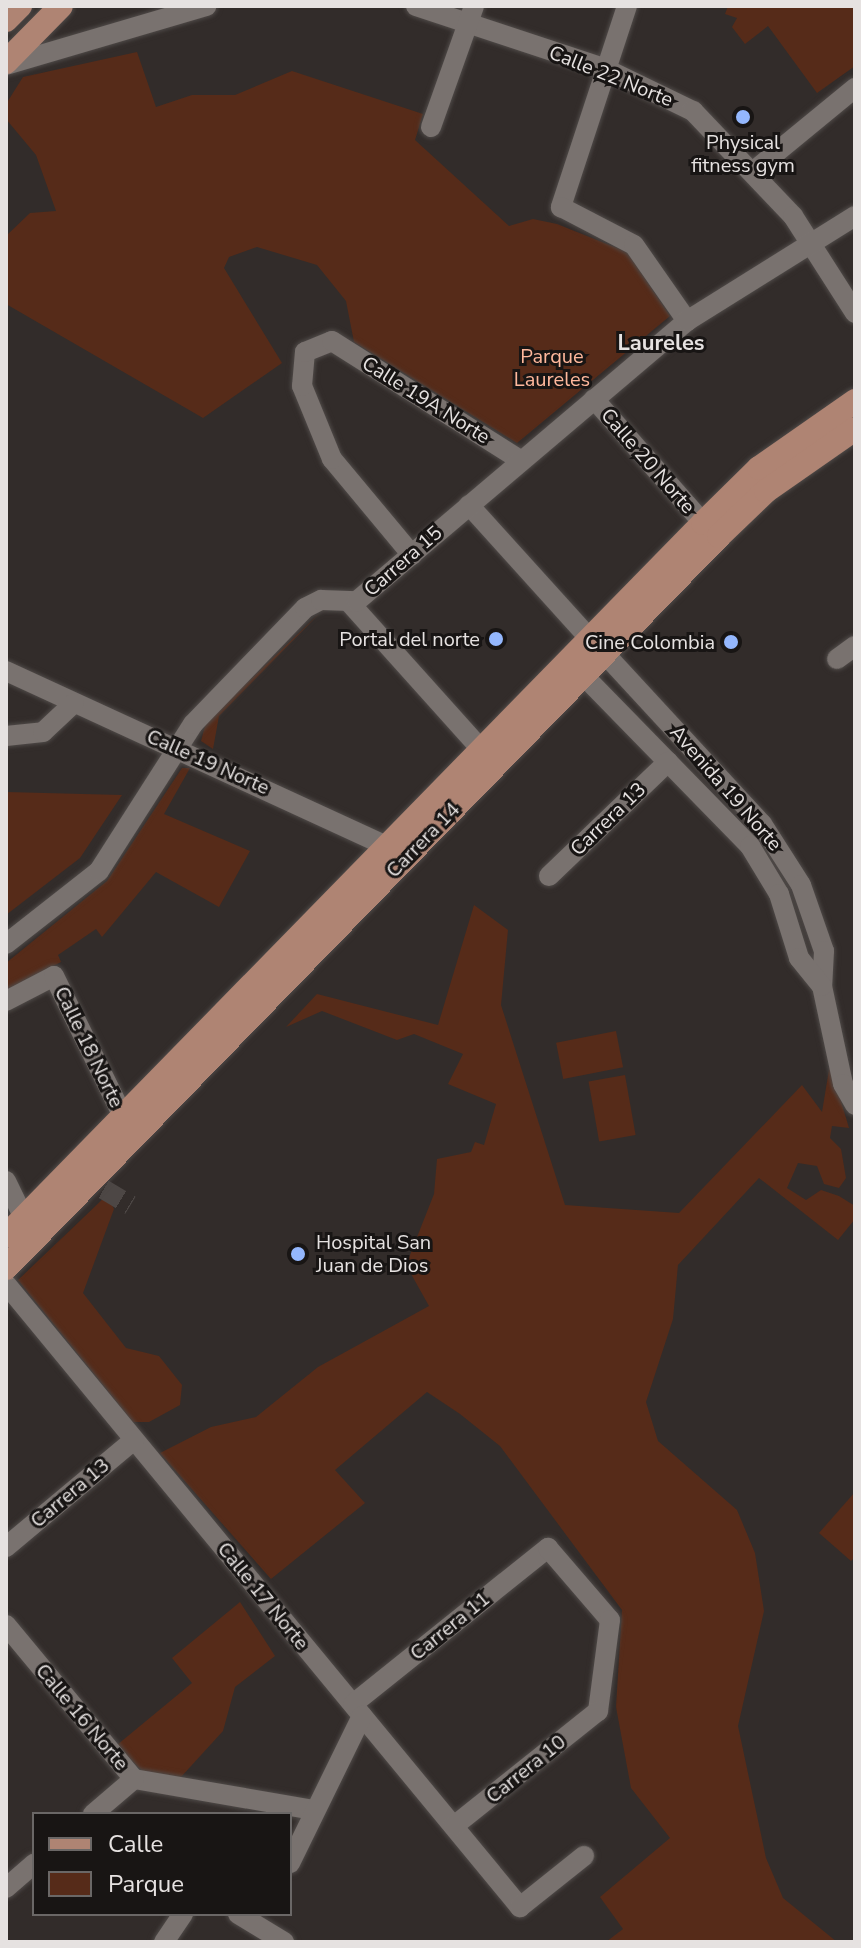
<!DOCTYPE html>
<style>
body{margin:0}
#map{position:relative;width:861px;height:1948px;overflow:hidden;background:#322c2a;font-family:"Nunito Sans",sans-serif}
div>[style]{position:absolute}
.green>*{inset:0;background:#562b19;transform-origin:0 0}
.minor-tunnel>*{height:20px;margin-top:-10px;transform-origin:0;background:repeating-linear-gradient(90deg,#4d4745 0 20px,transparent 0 30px)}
.roads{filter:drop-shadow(0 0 2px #4f4a48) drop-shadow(0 0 2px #4f4a48)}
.minor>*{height:20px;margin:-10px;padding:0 10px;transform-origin:10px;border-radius:10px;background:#79726f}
.major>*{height:24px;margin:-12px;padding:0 12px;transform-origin:12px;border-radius:12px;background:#af8473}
.dots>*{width:22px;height:22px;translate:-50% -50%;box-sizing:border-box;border:4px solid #181514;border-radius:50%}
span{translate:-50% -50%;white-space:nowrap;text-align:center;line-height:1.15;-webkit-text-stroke:6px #181514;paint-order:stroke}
.street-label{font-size:20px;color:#e6e2e1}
.poi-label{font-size:20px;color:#e6e2e1}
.right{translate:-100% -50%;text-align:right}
.left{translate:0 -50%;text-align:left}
.park-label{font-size:20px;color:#ffb89c}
.neighbourhood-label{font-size:22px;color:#e6e2e1;font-weight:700}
.frame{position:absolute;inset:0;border:8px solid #e6e2e1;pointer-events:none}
.legend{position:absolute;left:32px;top:1812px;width:260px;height:104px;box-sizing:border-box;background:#181514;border:2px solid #6a6766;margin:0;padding:10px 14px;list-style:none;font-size:24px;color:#e6e2e1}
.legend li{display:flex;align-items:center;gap:16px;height:40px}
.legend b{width:40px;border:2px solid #6a6766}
</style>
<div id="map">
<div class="green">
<i style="clip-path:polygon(728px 6px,855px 6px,855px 66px,817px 93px,768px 26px,745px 44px,732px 27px,737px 18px,725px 14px)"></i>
<i style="clip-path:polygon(137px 52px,156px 107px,192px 95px,235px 95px,292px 71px,423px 114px,415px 140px,509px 226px,533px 219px,557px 224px,627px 252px,670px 316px,517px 443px,354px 342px,346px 301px,317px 265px,257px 247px,229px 257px,224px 268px,282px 363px,203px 418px,6px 304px,6px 236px,30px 213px,56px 211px,36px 155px,6px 119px,6px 104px,23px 77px)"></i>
<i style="clip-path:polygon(320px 613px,219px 716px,213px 749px,201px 741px,206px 722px)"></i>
<i style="clip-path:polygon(182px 768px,190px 768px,164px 814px,250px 851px,219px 907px,156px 872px,102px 937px,96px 929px,58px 955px,61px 962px,6px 990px,6px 963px,107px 881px)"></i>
<i style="clip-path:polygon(6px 792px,122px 795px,80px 858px,6px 915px)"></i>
<i style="clip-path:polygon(474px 905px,508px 930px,501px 1005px,565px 1205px,679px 1213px,802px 1085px,822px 1112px,830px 1064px,849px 1128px,832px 1126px,830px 1138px,841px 1149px,846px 1178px,839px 1188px,824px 1184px,817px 1166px,798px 1163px,787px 1188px,806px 1200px,821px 1190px,839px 1196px,855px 1206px,855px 1219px,838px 1240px,759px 1178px,678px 1265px,673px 1319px,646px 1402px,658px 1441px,737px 1510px,755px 1553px,764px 1611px,738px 1726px,766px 1858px,783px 1898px,837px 1942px,606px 1942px,623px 1929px,600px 1897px,670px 1838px,631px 1788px,616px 1707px,622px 1610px,500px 1446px,460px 1414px,427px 1392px,335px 1470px,365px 1503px,271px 1579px,160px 1453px,211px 1427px,256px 1417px,318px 1367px,429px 1306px,406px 1265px,434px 1194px,437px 1159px,471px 1152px,475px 1142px,484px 1145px,496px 1104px,448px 1084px,463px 1054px,414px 1034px,397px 1040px,322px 1011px,286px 1027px,317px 994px,438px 1025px)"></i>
<i style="left:616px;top:1031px;width:37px;height:61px;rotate:79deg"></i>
<i style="left:625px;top:1075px;width:61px;height:37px;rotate:80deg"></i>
<i style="clip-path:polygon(107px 1195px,114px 1209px,83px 1293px,126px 1348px,159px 1356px,182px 1385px,180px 1405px,149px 1422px,133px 1422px,18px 1280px)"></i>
<i style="clip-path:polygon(855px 1492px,855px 1557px,851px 1561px,819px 1533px)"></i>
<i style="clip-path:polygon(240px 1602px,275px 1656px,235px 1687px,223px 1731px,181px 1777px,145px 1774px,117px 1745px,192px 1683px,172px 1658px)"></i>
</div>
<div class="minor-tunnel">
<i style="left:78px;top:1174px;width:61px;rotate:30.8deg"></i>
</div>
<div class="roads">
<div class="minor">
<i style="left:416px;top:6px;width:200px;rotate:18.3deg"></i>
<i style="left:606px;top:69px;width:97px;rotate:25.8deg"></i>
<i style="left:693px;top:111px;width:145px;rotate:46.4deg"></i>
<i style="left:793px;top:216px;width:115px;rotate:57.4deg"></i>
<i style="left:627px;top:6px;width:212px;rotate:108.2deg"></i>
<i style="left:561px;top:207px;width:82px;rotate:27.5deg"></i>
<i style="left:634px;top:245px;width:93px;rotate:55.1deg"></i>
<i style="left:6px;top:65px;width:209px;rotate:-16.4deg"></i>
<i style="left:431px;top:127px;width:128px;rotate:-70.4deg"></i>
<i style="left:755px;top:170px;width:129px;rotate:-39.4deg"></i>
<i style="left:594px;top:399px;width:165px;rotate:48.7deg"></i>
<i style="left:469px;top:505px;width:181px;rotate:47.9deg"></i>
<i style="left:412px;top:555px;width:125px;rotate:-129.8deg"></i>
<i style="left:332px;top:459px;width:79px;rotate:-112.3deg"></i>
<i style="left:302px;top:386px;width:34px;rotate:-85deg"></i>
<i style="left:305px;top:352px;width:29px;rotate:-22deg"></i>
<i style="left:332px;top:341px;width:221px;rotate:32.3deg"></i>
<i style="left:349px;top:602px;width:198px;rotate:48.1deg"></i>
<i style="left:605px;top:654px;width:231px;rotate:47.3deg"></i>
<i style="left:762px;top:824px;width:72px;rotate:57.4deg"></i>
<i style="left:801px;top:885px;width:70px;rotate:70.8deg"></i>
<i style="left:824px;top:951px;width:35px;rotate:93deg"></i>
<i style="left:822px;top:986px;width:100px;rotate:77.9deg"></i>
<i style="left:843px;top:1084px;width:24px;rotate:60deg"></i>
<i style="left:837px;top:659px;width:22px;rotate:-36deg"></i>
<i style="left:6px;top:671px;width:431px;rotate:24.7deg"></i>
<i style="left:584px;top:676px;width:238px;rotate:45.7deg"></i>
<i style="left:750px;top:846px;width:56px;rotate:58.9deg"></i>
<i style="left:779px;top:894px;width:67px;rotate:72.6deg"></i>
<i style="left:799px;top:958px;width:36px;rotate:51deg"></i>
<i style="left:6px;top:736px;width:37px;rotate:-6deg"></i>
<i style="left:43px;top:732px;width:42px;rotate:-43.1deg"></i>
<i style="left:549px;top:876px;width:165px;rotate:-43.8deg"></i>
<i style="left:6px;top:944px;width:118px;rotate:-38.1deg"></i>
<i style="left:99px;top:871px;width:174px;rotate:-57.4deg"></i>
<i style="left:193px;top:724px;width:161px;rotate:-46deg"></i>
<i style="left:305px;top:608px;width:18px;rotate:-27deg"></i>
<i style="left:321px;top:600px;width:36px;rotate:2deg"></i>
<i style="left:357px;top:601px;width:433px;rotate:-40.3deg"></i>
<i style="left:687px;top:321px;width:198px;rotate:-32deg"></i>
<i style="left:6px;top:1001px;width:54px;rotate:-27.5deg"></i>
<i style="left:54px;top:976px;width:158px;rotate:63.8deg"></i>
<i style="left:6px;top:1181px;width:41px;rotate:64.1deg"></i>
<i style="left:6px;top:1284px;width:808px;rotate:50.48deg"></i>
<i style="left:520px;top:1907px;width:82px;rotate:-38.6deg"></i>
<i style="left:6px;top:1547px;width:167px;rotate:-39.9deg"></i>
<i style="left:6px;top:1625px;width:200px;rotate:50.3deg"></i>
<i style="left:134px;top:1779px;width:183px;rotate:9.8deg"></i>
<i style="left:353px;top:1704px;width:250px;rotate:-38.7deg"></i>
<i style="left:548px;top:1548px;width:95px;rotate:49.3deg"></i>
<i style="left:610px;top:1620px;width:92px;rotate:97.5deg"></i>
<i style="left:598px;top:1711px;width:184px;rotate:141.4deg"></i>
<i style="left:93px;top:1814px;width:54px;rotate:-40.5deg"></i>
<i style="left:290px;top:1863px;width:164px;rotate:-63.9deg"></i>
<i style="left:6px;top:1888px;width:37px;rotate:-41deg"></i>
<i style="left:238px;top:1914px;width:54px;rotate:31.3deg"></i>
<i style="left:164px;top:1942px;width:34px;rotate:-56deg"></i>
</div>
<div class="major">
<i style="left:6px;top:20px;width:20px;rotate:-45deg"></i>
<i style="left:6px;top:62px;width:78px;rotate:-45.5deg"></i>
<i style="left:6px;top:1236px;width:997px;rotate:-45.65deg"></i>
<i style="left:703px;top:523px;width:78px;rotate:-44.5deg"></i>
<i style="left:759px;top:468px;width:117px;rotate:-34.9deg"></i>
<i style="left:6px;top:1268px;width:1022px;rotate:-45.75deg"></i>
<i style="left:719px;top:536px;width:65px;rotate:-43.8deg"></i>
<i style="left:766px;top:491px;width:108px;rotate:-34.9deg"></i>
</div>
</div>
<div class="dots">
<i style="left:743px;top:117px;background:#94b7fd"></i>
<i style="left:496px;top:639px;background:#94b7fd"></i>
<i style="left:731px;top:642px;background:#94b7fd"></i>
<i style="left:298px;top:1254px;background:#94b7fd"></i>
</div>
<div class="street-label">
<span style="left:611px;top:76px;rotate:22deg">Calle 22 Norte</span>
<span style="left:426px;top:400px;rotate:32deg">Calle 19A Norte</span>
<span style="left:648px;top:461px;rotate:49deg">Calle 20 Norte</span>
<span style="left:403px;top:561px;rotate:-41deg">Carrera 15</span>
<span style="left:208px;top:762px;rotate:24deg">Calle 19 Norte</span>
<span style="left:726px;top:788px;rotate:49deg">Avenida 19 Norte</span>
<span style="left:608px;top:819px;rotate:-44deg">Carrera 13</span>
<span style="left:423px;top:840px;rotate:-46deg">Carrera 14</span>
<span style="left:89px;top:1047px;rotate:64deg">Calle 18 Norte</span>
<span style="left:70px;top:1493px;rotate:-40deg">Carrera 13</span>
<span style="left:263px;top:1596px;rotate:51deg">Calle 17 Norte</span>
<span style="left:450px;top:1626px;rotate:-39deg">Carrera 11</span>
<span style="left:82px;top:1717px;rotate:50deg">Calle 16 Norte</span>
<span style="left:526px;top:1769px;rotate:-39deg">Carrera 10</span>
</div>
<div class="poi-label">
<span style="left:743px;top:154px">Physical<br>fitness gym</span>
<span class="right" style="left:480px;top:639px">Portal del norte</span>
<span class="right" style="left:715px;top:642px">Cine Colombia</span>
<span class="left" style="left:316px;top:1254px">Hospital San<br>Juan de Dios</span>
</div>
<div class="park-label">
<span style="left:552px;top:368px">Parque<br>Laureles</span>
</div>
<div class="neighbourhood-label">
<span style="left:661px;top:344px">Laureles</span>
</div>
<div class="frame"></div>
<ul class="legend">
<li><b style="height:10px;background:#af8473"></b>Calle</li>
<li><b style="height:22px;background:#562b19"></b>Parque</li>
</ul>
</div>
